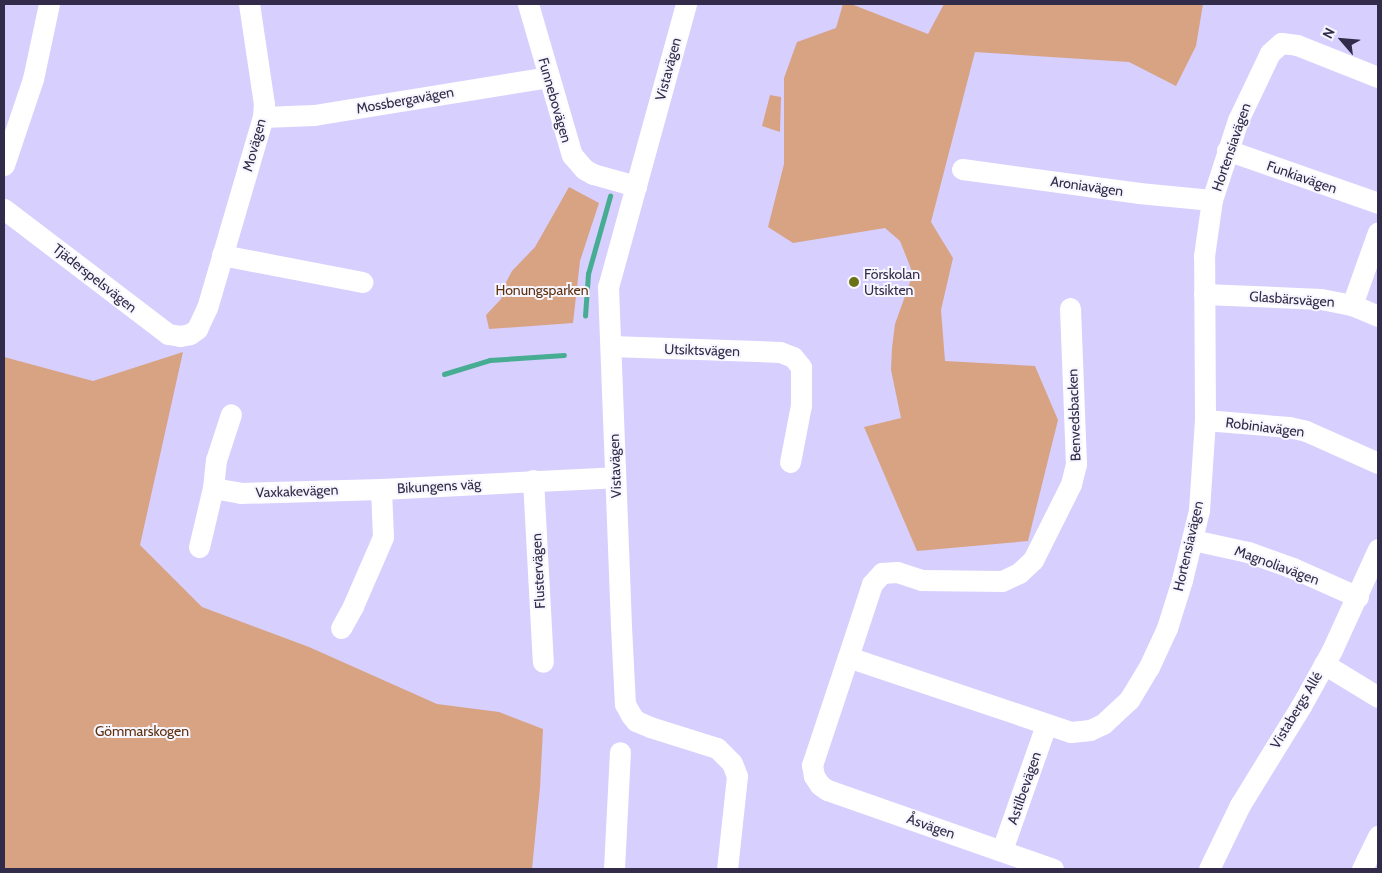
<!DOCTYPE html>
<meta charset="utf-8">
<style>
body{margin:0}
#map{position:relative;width:1382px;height:873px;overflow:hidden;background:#d7cffe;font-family:Cabin,sans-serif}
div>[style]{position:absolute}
.green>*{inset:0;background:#d8a382}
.stream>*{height:4.5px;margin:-2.25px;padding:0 2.25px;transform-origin:2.25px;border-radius:2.25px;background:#46ad92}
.minor>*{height:21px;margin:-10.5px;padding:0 10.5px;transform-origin:10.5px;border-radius:10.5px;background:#fff}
.dots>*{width:14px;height:14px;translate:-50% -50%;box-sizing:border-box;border:2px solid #f7f6fe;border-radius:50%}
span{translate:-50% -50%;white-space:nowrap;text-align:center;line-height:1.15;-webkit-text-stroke:4px #f7f6fe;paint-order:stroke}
.street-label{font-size:14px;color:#322b49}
.poi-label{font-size:14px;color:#322b49}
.left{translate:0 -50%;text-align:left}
.park-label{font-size:14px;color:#5e300e}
.frame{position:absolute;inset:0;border:5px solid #322b49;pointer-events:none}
.north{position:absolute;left:1317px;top:15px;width:50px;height:50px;-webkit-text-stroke:4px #f7f6fe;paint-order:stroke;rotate:297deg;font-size:14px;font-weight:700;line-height:20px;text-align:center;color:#322b49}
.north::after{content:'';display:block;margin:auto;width:18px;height:22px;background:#322b49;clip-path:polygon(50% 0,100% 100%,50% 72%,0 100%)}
</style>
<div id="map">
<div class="green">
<i style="clip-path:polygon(843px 4px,851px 4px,928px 34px,944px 4px,1203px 4px,1196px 46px,1176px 86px,1129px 62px,975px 52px,931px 222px,953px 258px,941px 310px,945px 361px,1035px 366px,1058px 420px,1028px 541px,917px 551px,864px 427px,901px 418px,891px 370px,892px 348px,895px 324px,913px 274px,900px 241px,885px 228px,793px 243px,768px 227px,784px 164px,784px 78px,797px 42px,836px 28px)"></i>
<i style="clip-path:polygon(770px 95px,781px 97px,780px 132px,762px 126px)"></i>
<i style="clip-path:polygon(569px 187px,599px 203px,580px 261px,573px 323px,489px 329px,486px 315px,501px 299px,504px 286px,512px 271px,535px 247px)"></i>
<i style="clip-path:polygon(183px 352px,140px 545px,202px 607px,309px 647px,437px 704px,499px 712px,543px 729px,540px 788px,532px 869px,4px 869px,4px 357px,93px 381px)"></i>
</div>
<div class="stream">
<i style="left:585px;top:316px;width:42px;rotate:-85.9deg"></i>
<i style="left:588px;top:274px;width:81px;rotate:-74.2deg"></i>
<i style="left:444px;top:374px;width:48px;rotate:-16.9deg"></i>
<i style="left:490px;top:360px;width:74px;rotate:-3.9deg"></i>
</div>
<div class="minor">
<i style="left:528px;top:4px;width:157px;rotate:73.8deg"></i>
<i style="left:572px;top:155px;width:18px;rotate:49deg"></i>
<i style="left:584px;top:169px;width:10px;rotate:29deg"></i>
<i style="left:593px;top:174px;width:45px;rotate:15.6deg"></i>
<i style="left:686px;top:4px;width:294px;rotate:105.4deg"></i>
<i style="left:608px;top:287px;width:339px;rotate:87.8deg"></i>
<i style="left:621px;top:626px;width:78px;rotate:87.1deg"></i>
<i style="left:625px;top:704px;width:13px;rotate:61deg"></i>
<i style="left:631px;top:715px;width:8px;rotate:50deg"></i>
<i style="left:636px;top:721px;width:15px;rotate:23deg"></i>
<i style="left:650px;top:727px;width:70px;rotate:17.4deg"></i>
<i style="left:717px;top:748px;width:21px;rotate:45deg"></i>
<i style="left:732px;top:763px;width:14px;rotate:69deg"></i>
<i style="left:737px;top:776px;width:94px;rotate:96.1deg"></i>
<i style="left:263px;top:117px;width:51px;rotate:-2.2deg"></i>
<i style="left:314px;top:115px;width:237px;rotate:-9.2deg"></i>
<i style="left:1227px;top:150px;width:160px;rotate:19.3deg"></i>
<i style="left:4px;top:165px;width:91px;rotate:-71.4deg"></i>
<i style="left:33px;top:79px;width:77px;rotate:-78deg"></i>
<i style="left:962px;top:169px;width:179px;rotate:7.7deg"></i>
<i style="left:1139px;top:193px;width:73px;rotate:5.5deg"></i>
<i style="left:4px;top:209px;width:206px;rotate:37.3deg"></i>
<i style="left:168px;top:334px;width:12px;rotate:9deg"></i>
<i style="left:180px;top:336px;width:10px;rotate:-11deg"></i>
<i style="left:190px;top:334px;width:9px;rotate:-36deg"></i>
<i style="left:197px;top:329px;width:23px;rotate:-65deg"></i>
<i style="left:207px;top:308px;width:199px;rotate:-73.7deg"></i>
<i style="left:263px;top:117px;width:13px;rotate:-86deg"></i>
<i style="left:264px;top:104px;width:101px;rotate:-98.5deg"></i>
<i style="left:222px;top:255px;width:143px;rotate:10.9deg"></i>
<i style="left:1204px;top:294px;width:117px;rotate:2.4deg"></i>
<i style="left:1321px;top:299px;width:32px;rotate:11deg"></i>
<i style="left:1352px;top:305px;width:28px;rotate:23deg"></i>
<i style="left:1352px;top:305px;width:77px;rotate:-70.4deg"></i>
<i style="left:611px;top:346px;width:169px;rotate:2deg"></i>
<i style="left:780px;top:352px;width:14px;rotate:21deg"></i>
<i style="left:793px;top:357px;width:13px;rotate:51deg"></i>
<i style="left:801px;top:367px;width:38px;rotate:90deg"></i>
<i style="left:801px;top:405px;width:58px;rotate:100.9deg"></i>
<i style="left:1205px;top:420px;width:84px;rotate:4.8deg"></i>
<i style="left:1289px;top:427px;width:17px;rotate:13deg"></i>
<i style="left:1306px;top:431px;width:79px;rotate:24deg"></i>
<i style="left:533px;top:480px;width:182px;rotate:86.9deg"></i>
<i style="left:213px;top:488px;width:27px;rotate:10deg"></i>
<i style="left:240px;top:493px;width:141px;rotate:-1.6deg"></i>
<i style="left:1193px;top:540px;width:56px;rotate:12.3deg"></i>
<i style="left:1248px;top:552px;width:48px;rotate:19.6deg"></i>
<i style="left:1293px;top:568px;width:71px;rotate:24deg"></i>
<i style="left:199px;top:547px;width:61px;rotate:-76.7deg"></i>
<i style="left:213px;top:488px;width:28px;rotate:-84deg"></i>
<i style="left:216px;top:460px;width:48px;rotate:-71.9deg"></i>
<i style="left:341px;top:628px;width:25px;rotate:-61deg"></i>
<i style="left:353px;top:606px;width:75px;rotate:-66.5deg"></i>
<i style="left:383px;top:537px;width:48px;rotate:-92.4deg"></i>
<i style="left:381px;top:489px;width:234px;rotate:-2.9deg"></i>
<i style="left:848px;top:657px;width:77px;rotate:-71.8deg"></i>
<i style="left:872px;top:584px;width:15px;rotate:-48deg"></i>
<i style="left:882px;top:573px;width:15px;rotate:-4deg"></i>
<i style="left:897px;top:572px;width:25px;rotate:18deg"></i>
<i style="left:921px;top:580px;width:81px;rotate:0.7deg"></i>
<i style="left:1002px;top:581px;width:19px;rotate:-25deg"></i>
<i style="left:1019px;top:573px;width:19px;rotate:-43deg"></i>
<i style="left:1033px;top:560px;width:85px;rotate:-63.4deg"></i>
<i style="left:1071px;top:484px;width:21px;rotate:-76deg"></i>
<i style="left:1076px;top:464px;width:156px;rotate:-92.2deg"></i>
<i style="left:1324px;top:664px;width:63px;rotate:31.4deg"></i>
<i style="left:1002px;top:850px;width:133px;rotate:-70.6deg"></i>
<i style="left:614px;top:869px;width:117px;rotate:-87.1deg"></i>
<i style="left:1053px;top:869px;width:239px;rotate:-160.7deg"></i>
<i style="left:827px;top:790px;width:9px;rotate:-144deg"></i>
<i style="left:820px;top:785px;width:11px;rotate:-124deg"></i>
<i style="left:814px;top:776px;width:11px;rotate:-100deg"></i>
<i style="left:812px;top:765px;width:114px;rotate:-71.6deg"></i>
<i style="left:848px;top:657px;width:235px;rotate:18.6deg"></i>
<i style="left:1071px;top:732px;width:19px;rotate:-6deg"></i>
<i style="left:1090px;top:730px;width:14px;rotate:-25deg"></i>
<i style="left:1103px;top:724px;width:35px;rotate:-43deg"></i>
<i style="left:1129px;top:700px;width:39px;rotate:-59deg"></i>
<i style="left:1149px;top:667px;width:43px;rotate:-65.2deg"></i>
<i style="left:1167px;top:628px;width:50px;rotate:-72.6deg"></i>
<i style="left:1182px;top:580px;width:72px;rotate:-76.3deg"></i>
<i style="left:1199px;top:510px;width:90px;rotate:-86.2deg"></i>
<i style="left:1205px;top:420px;width:164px;rotate:-90.3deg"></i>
<i style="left:1204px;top:256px;width:57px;rotate:-81.9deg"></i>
<i style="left:1212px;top:200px;width:84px;rotate:-72deg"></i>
<i style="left:1238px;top:120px;width:74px;rotate:-64.5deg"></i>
<i style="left:1270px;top:53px;width:15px;rotate:-42deg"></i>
<i style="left:1281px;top:43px;width:16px;rotate:7deg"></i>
<i style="left:1297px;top:45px;width:87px;rotate:21.6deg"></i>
<i style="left:1209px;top:869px;width:71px;rotate:-64.2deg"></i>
<i style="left:1240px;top:805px;width:116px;rotate:-58.4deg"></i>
<i style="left:1301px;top:706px;width:64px;rotate:-61deg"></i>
<i style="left:1332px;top:650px;width:111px;rotate:-65.5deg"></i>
<i style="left:1362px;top:869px;width:37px;rotate:-64deg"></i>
</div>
<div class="dots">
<i style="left:854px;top:282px;background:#6b7117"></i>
</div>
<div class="street-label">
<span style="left:668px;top:69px;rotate:-75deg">Vistavägen</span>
<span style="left:405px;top:100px;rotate:-10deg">Mossbergavägen</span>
<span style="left:555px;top:100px;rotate:74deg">Funnebovägen</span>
<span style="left:254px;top:145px;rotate:-75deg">Movägen</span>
<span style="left:1231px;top:147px;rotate:-71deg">Hortensiavägen</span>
<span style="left:1302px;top:177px;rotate:19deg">Funkiavägen</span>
<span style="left:1087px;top:186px;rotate:8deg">Aroniavägen</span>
<span style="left:95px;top:278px;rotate:38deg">Tjäderspelsvägen</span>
<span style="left:1292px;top:299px;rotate:4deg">Glasbärsvägen</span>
<span style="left:702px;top:350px;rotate:2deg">Utsiktsvägen</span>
<span style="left:1074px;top:415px;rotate:-92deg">Benvedsbacken</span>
<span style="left:1265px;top:427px;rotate:7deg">Robiniavägen</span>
<span style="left:615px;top:466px;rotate:-92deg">Vistavägen</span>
<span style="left:439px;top:486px;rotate:-3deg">Bikungens väg</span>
<span style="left:297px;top:491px;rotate:-2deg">Vaxkakevägen</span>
<span style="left:1188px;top:546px;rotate:-77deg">Hortensiavägen</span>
<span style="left:1277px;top:565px;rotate:20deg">Magnoliavägen</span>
<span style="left:538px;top:571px;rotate:-93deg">Flustervägen</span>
<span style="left:1296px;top:710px;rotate:-59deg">Vistabergs Allé</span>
<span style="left:1024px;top:788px;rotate:-71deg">Astilbevägen</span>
<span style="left:931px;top:826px;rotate:19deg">Åsvägen</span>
</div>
<div class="poi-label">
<span class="left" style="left:864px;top:282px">Förskolan<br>Utsikten</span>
</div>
<div class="park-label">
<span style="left:542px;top:290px">Honungsparken</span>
<span style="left:142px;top:731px">Gömmarskogen</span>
</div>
<div class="frame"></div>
<div class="north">N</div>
</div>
